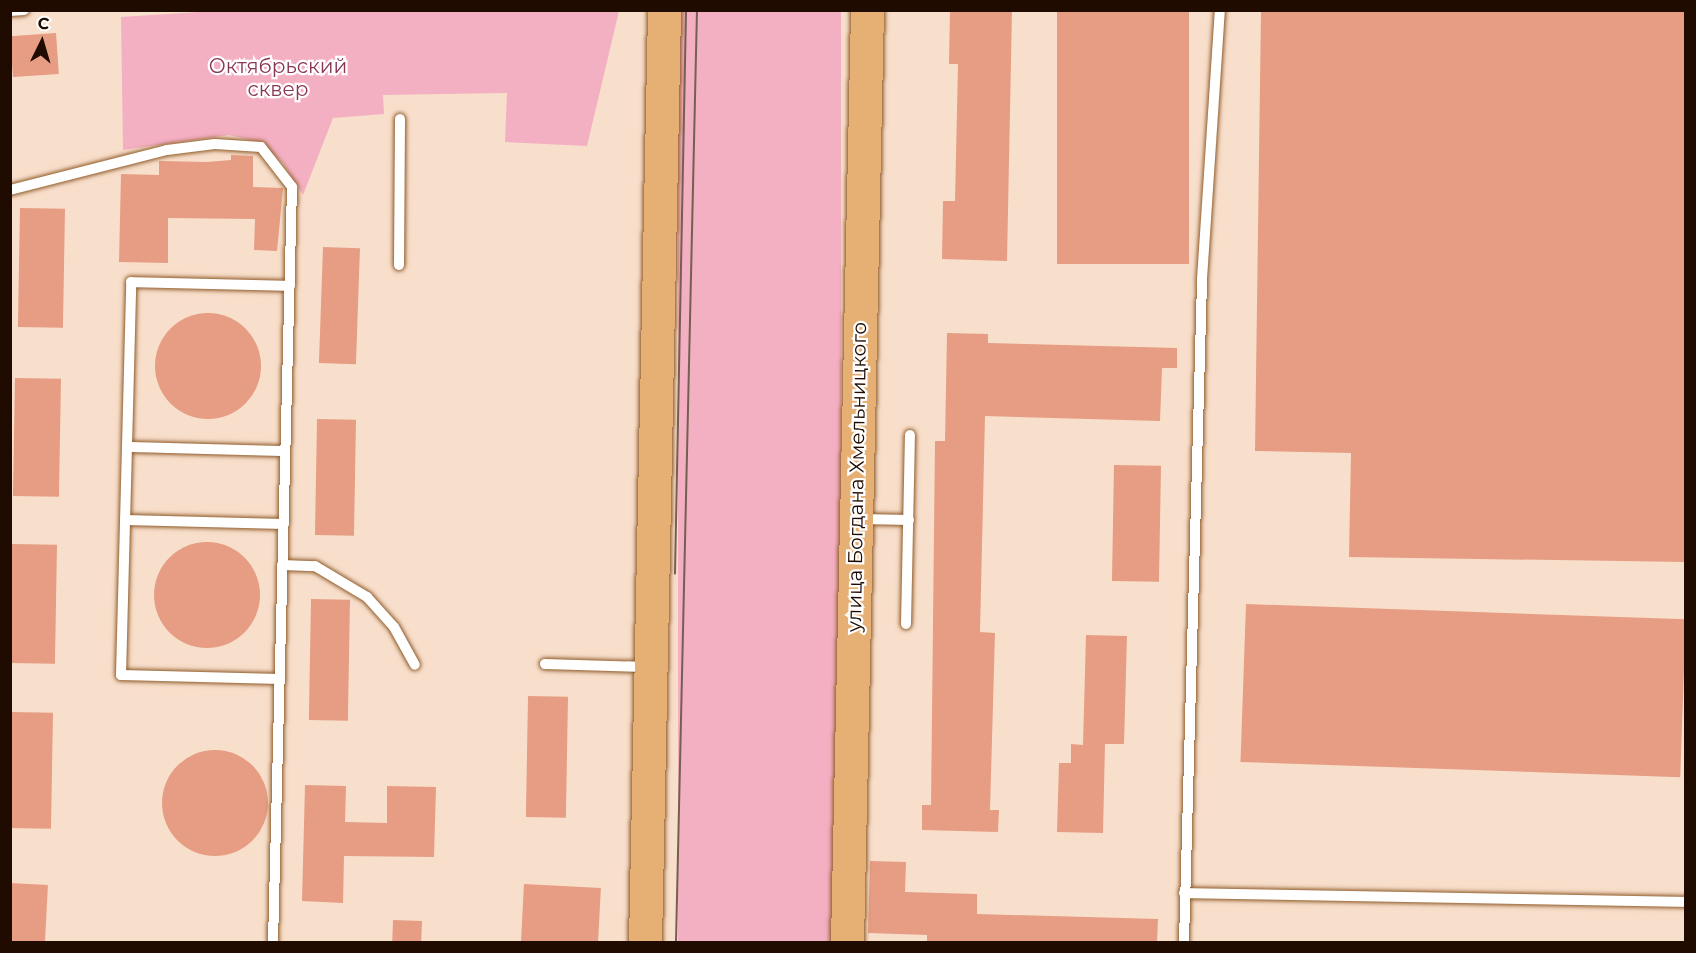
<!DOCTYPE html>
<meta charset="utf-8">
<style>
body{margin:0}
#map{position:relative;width:1696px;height:953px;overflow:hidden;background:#f8dfcb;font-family:Montserrat,sans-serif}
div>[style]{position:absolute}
.green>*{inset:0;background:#f4b0c3;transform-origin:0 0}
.building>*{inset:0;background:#e69d83;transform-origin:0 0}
.round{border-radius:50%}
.roads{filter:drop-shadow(0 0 2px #905b29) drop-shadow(0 0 2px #905b29)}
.lane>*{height:10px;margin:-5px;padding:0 5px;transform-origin:5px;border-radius:5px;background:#fff}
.primary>*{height:33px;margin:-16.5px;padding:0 16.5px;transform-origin:16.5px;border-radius:16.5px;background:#e6b074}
.tram>*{height:1.5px;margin:-0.75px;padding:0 0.75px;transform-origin:0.75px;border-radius:0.75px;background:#755f50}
span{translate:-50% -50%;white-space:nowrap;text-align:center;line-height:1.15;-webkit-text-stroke:4.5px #fff;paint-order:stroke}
.park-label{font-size:20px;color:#893654}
.street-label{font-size:20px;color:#200b00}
.frame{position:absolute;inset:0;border:12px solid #200b00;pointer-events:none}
.north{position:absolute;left:12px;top:12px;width:60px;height:60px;-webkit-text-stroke:4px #fff;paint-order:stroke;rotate:5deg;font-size:16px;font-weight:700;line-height:24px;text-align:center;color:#200b00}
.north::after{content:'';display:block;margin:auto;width:21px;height:27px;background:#200b00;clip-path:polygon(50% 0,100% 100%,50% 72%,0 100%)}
</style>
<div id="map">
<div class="green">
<i style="clip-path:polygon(229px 10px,619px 11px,587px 146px,505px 142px,507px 93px,383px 95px,384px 114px,333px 118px,303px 195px,283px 163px,262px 143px,229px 135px,123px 150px,121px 17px)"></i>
<i style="left:678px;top:11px;width:163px;height:931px"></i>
</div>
<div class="building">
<i style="clip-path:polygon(950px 10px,1012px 10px,1007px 261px,942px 259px,943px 201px,955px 201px,958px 64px,949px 64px)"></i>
<i style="left:1057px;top:10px;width:132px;height:254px"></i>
<i style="clip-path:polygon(1261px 10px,1686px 10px,1686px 562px,1349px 557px,1351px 453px,1255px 451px)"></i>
<i style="left:56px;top:33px;width:41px;height:46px;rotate:86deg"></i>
<i style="clip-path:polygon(231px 155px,253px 156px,253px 187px,283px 188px,277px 251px,254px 250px,255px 219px,168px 218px,168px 263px,119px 262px,121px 174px,159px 175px,159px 161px,207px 162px,231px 160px)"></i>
<i style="left:20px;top:208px;width:45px;height:119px;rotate:1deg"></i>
<i style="left:323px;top:247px;width:37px;height:116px;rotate:2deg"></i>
<i class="round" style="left:155px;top:313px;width:106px;height:106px"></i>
<i style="clip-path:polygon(947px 333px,988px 334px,988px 343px,1177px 348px,1177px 368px,1162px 368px,1160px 421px,985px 416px,980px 632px,995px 633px,990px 810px,999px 810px,998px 832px,922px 830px,922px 805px,931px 805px,935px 441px,945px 441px)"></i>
<i style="left:15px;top:378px;width:46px;height:118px;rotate:1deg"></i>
<i style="left:317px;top:419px;width:39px;height:116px;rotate:1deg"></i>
<i style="left:1114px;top:465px;width:47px;height:116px;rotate:1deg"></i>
<i class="round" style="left:154px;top:542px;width:106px;height:106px"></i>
<i style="left:11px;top:544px;width:46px;height:119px;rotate:1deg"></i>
<i style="left:311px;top:599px;width:39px;height:121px;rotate:1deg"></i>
<i style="left:1246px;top:604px;width:440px;height:158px;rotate:2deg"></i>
<i style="clip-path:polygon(1086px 635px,1127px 636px,1124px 744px,1105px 744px,1103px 833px,1057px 832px,1059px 763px,1071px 763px,1071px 744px,1083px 745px)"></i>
<i style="left:528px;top:696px;width:40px;height:121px;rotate:1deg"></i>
<i style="left:10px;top:712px;width:43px;height:116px;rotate:1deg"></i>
<i class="round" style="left:162px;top:750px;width:106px;height:106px"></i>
<i style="clip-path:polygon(305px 785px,346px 786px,345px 822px,387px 823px,387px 786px,436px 787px,434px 857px,344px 856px,343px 903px,302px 901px)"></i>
<i style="clip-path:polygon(870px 861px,906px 862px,905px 892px,977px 894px,977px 914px,1158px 919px,1157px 942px,927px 942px,927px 935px,868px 933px)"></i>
<i style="left:10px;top:883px;width:38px;height:59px;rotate:3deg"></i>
<i style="left:524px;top:884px;width:77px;height:58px;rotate:3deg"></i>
<i style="left:393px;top:920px;width:29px;height:22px;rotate:2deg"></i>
</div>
<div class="roads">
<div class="lane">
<i style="left:10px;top:11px;width:14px;rotate:-4deg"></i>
<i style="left:10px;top:190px;width:162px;rotate:-14.3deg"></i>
<i style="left:167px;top:150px;width:48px;rotate:-7.1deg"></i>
<i style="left:215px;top:144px;width:46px;rotate:3.7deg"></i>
<i style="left:261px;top:147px;width:51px;rotate:52.2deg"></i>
<i style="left:292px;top:187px;width:755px;rotate:91.44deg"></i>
<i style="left:399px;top:265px;width:146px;rotate:-89.6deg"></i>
<i style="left:127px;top:447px;width:158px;rotate:1.5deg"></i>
<i style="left:861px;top:519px;width:48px;rotate:1.2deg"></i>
<i style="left:125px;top:520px;width:159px;rotate:1.4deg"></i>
<i style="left:282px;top:565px;width:33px;rotate:2deg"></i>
<i style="left:315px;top:566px;width:61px;rotate:30.8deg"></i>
<i style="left:367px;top:597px;width:40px;rotate:48deg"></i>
<i style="left:394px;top:627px;width:43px;rotate:61.1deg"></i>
<i style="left:906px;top:624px;width:189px;rotate:-88.8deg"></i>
<i style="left:545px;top:664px;width:103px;rotate:1.7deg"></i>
<i style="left:280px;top:679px;width:159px;rotate:-178.6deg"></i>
<i style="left:121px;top:675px;width:393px;rotate:-88.5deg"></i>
<i style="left:131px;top:282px;width:159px;rotate:1.4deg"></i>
<i style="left:1184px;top:893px;width:502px;rotate:1.03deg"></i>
<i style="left:1184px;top:942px;width:663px;rotate:-88.44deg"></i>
<i style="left:1202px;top:279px;width:270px;rotate:-86.2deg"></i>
</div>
<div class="primary">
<i style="left:645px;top:942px;width:932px;rotate:-88.83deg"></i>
<i style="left:847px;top:942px;width:932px;rotate:-88.77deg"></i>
</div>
</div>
<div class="tram">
<i style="left:675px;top:574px;width:564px;rotate:-88.88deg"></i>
<i style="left:676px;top:942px;width:932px;rotate:-88.71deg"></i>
</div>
<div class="park-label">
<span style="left:278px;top:78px">Октябрьский<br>сквер</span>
</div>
<div class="street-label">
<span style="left:857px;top:477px;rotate:-89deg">улица Богдана Хмельницкого</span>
</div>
<div class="frame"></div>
<div class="north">С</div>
</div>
